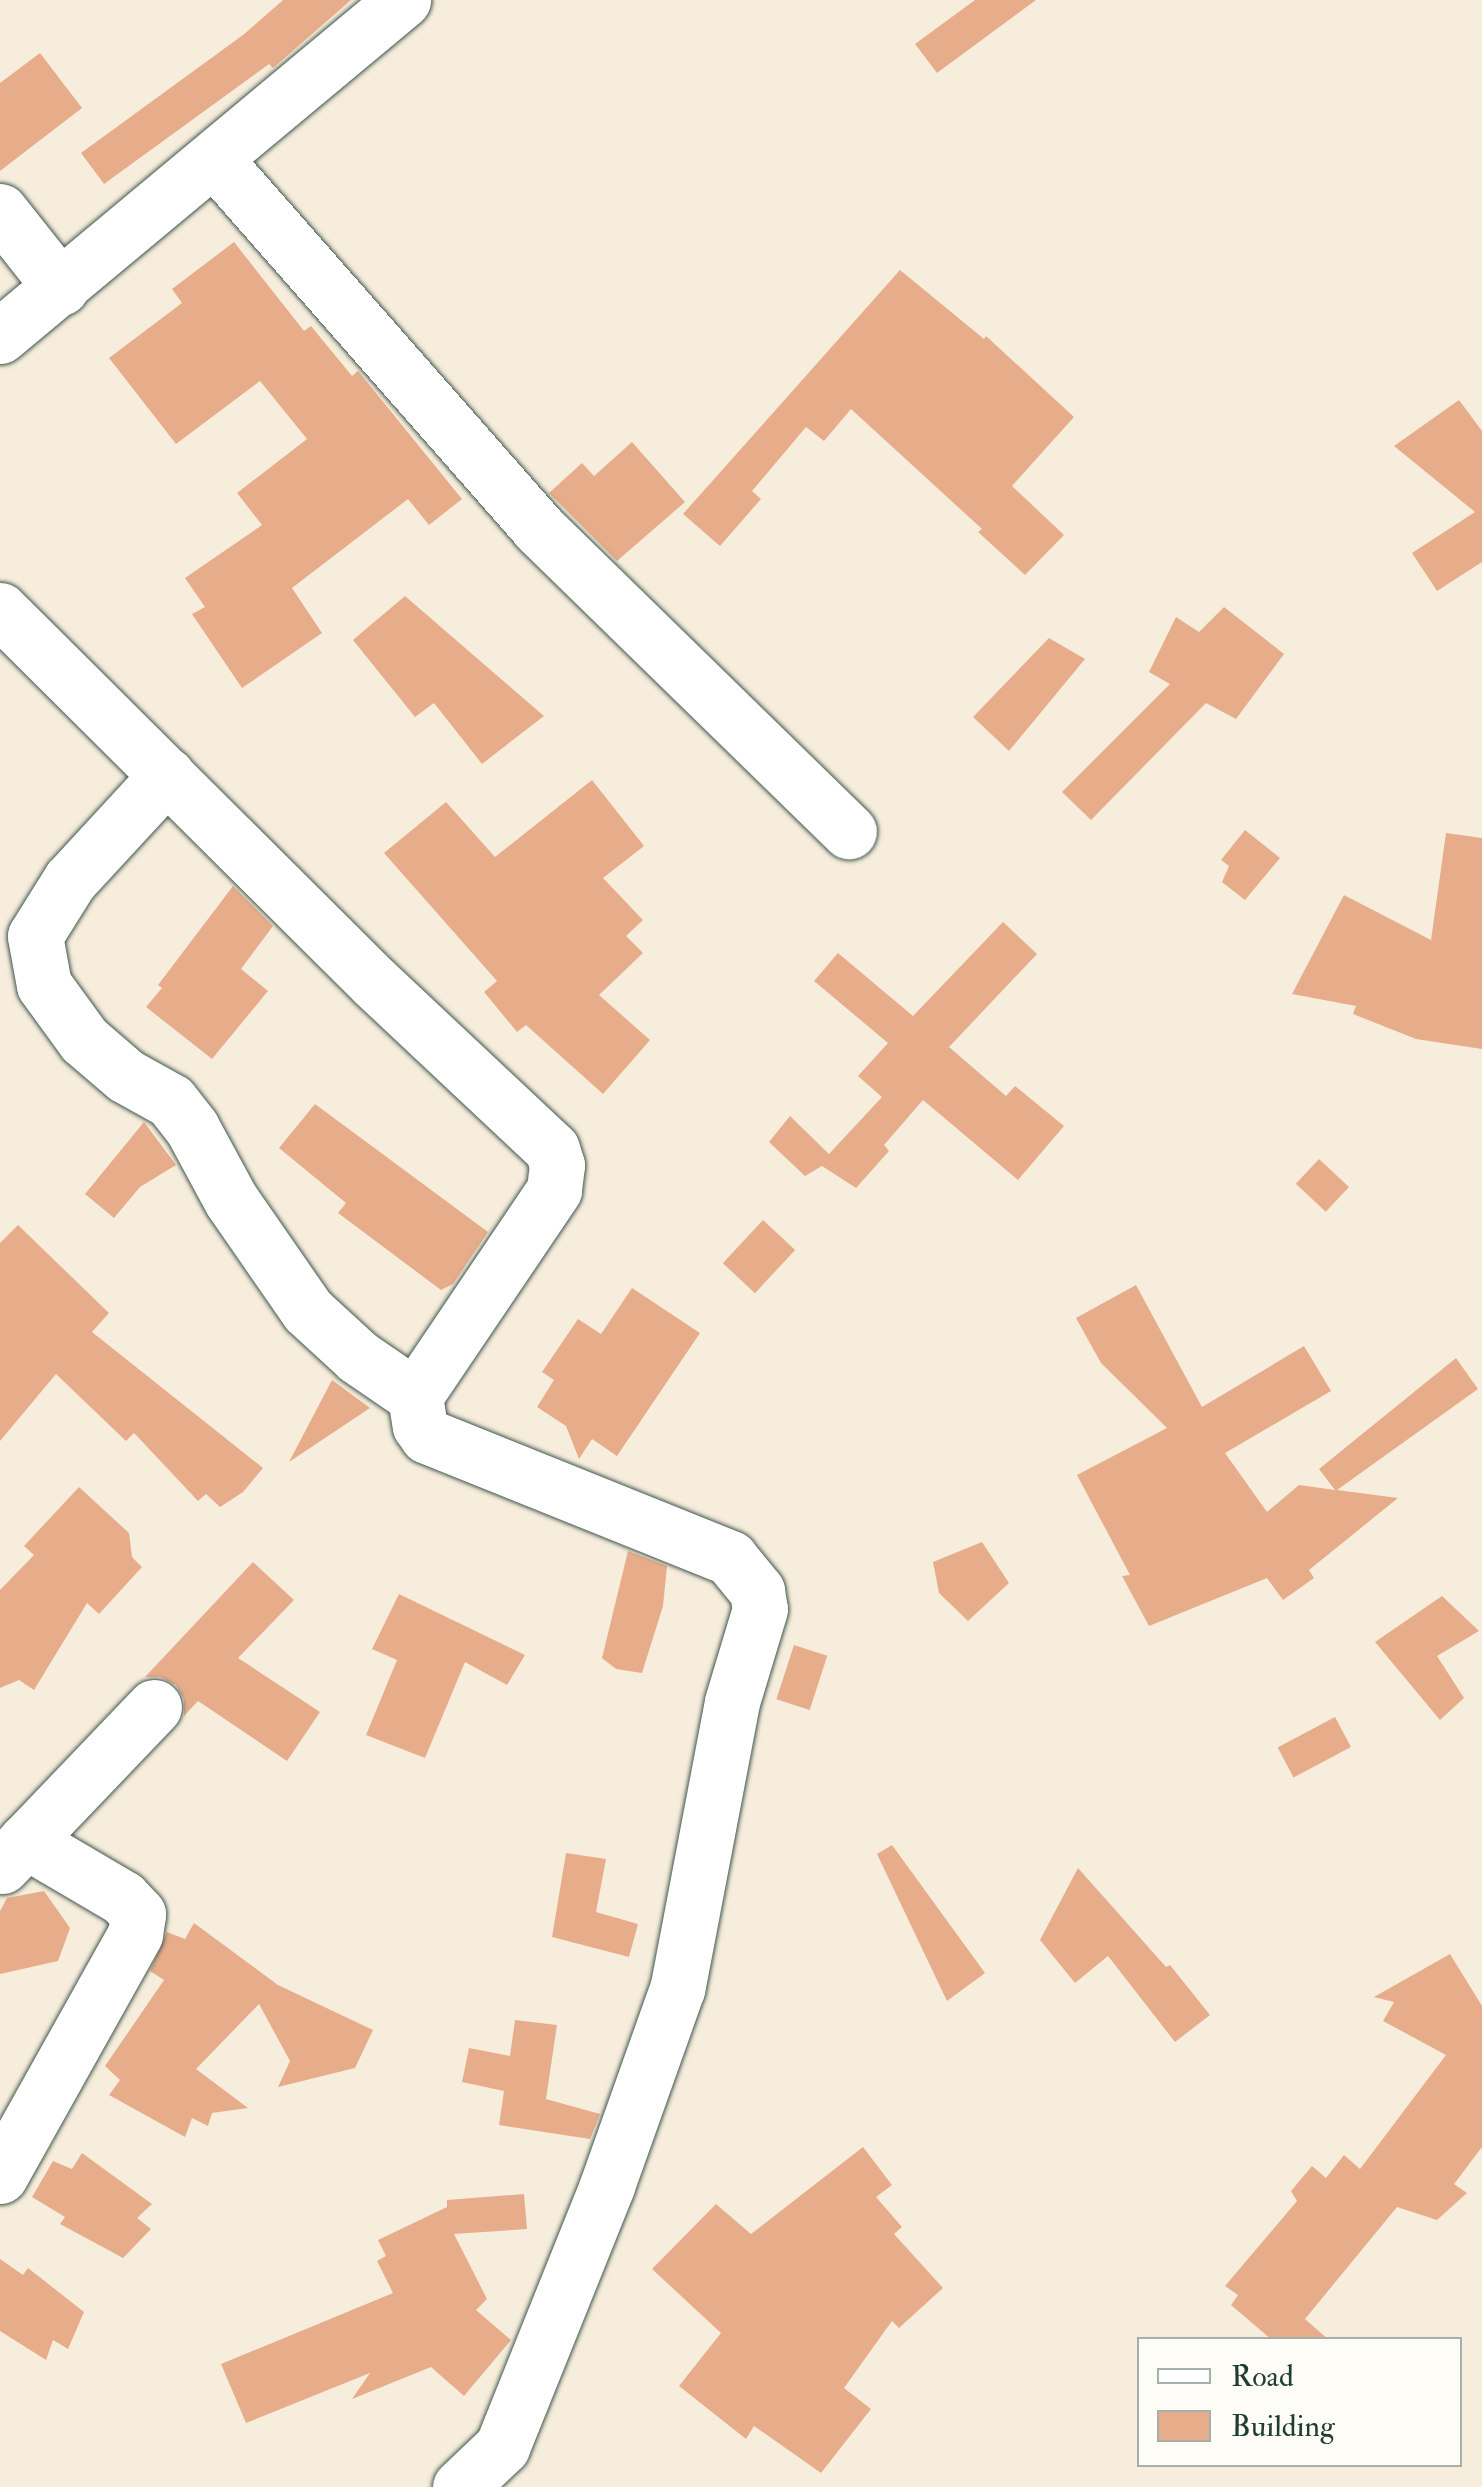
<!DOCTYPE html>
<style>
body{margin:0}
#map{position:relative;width:1482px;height:2487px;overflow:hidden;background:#f7eddc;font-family:"IM FELL Double Pica",serif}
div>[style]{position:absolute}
.building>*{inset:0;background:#e7ad8b;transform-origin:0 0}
.roads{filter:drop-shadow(0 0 2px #3f574d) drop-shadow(0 0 2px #3f574d)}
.minor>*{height:55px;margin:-27.5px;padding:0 27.5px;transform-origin:27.5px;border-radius:27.5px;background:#fff}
span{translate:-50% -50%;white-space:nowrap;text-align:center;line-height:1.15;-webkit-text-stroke:8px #fdfcf7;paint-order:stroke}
.legend{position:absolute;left:1137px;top:2337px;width:325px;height:130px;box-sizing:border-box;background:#fdfcf7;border:2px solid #a4b0a9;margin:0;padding:12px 18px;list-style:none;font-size:30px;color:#1f3d34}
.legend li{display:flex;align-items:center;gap:20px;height:50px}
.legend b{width:50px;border:2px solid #a4b0a9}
</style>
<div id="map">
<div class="building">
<i style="clip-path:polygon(283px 0,351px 0,273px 68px,269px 64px,104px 184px,81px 153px,243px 35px)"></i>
<i style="clip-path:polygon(975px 0,1036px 0,937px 73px,915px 44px)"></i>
<i style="clip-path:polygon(40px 53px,82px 108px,0 171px,0 83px)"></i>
<i style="clip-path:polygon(234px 242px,304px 331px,311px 326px,352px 376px,358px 371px,462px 499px,429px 525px,408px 499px,292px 588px,322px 633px,242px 688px,192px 614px,205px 607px,185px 578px,262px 525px,237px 493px,307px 439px,260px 381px,176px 444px,109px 358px,182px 303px,172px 289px)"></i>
<i style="clip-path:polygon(900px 270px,984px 339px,986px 336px,1074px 417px,1012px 486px,1064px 535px,1025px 575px,978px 532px,982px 529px,851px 409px,824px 441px,806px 427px,752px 491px,761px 499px,720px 546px,683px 514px)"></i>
<i style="clip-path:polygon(1459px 400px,1482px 431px,1482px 562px,1437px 591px,1412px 553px,1475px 512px,1394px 446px)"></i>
<i style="clip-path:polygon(632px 442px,685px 502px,617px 561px,549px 493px,582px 463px,594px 476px)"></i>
<i style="clip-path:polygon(405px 596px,544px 716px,482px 764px,434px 703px,415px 717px,353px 640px)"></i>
<i style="clip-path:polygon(1224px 607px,1284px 654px,1236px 719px,1206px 703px,1091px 820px,1062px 792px,1170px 684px,1149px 672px,1176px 617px,1199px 632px)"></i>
<i style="clip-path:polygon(1049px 638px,1085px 659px,1009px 751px,973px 717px)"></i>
<i style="clip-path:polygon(592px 780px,644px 846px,603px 878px,643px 920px,626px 936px,643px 953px,599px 995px,650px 1040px,603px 1094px,526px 1025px,517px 1032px,484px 992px,497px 981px,384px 853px,446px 802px,495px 857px)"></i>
<i style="clip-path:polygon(1245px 830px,1280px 858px,1245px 900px,1222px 882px,1229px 866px,1221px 860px)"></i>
<i style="clip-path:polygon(1446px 833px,1482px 838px,1482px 1049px,1416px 1039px,1353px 1014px,1356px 1006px,1292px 994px,1344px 895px,1431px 940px)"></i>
<i style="clip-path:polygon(233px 886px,273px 926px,241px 969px,268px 991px,212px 1059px,146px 1007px,162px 988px,158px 985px)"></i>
<i style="clip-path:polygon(1003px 922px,1037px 954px,949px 1047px,1006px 1096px,1015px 1086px,1064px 1126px,1018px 1180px,923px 1100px,884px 1145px,889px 1151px,856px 1188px,822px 1166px,805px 1176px,769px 1142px,790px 1116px,829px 1154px,882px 1097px,858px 1076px,888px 1043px,814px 981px,838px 953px,913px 1016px)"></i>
<i style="clip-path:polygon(315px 1104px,488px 1232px,453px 1284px,441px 1290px,338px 1213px,346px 1203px,279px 1148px)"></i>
<i style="clip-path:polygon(144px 1122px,176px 1165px,140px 1187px,114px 1218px,85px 1194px)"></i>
<i style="left:1319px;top:1159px;width:41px;height:34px;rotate:43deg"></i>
<i style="left:763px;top:1220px;width:44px;height:59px;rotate:43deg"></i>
<i style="clip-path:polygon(18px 1225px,109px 1313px,92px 1332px,263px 1468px,243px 1492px,220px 1507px,206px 1494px,198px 1501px,134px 1433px,126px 1441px,56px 1374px,0 1441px,0 1243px)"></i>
<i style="clip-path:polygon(1136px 1285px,1202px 1407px,1304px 1346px,1331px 1391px,1225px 1453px,1267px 1512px,1299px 1485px,1335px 1490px,1319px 1469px,1456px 1358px,1478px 1389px,1337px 1490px,1398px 1498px,1309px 1570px,1314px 1578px,1283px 1600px,1267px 1578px,1149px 1626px,1122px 1576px,1130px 1575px,1077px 1475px,1167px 1428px,1101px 1363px,1076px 1318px)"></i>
<i style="clip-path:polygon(632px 1288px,700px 1333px,617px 1456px,592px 1439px,579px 1459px,566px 1426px,537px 1407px,554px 1380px,542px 1372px,578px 1319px,601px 1334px)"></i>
<i style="clip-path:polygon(332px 1380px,370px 1408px,289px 1462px)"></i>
<i style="clip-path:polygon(79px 1487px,129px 1533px,132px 1557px,142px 1567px,99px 1614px,87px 1603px,34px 1690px,19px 1680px,0 1688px,0 1590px,34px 1555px,24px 1546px)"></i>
<i style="clip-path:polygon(982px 1542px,1009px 1583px,968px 1621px,939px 1593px,933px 1562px)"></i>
<i style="clip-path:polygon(628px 1551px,667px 1566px,663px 1606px,642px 1673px,616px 1669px,602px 1658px)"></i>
<i style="clip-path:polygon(253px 1562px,294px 1600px,238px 1658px,320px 1712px,287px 1761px,198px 1701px,184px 1716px,184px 1699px,176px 1685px,160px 1677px,145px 1677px)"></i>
<i style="clip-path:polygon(399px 1594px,525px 1655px,507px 1685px,465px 1662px,425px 1758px,366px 1735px,397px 1660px,372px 1649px)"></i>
<i style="clip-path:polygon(1442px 1596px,1479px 1631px,1437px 1656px,1464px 1698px,1440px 1720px,1375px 1642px)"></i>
<i style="left:794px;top:1645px;width:35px;height:57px;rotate:18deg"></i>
<i style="left:1335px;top:1717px;width:34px;height:65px;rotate:62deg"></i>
<i style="clip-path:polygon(892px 1845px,985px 1973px,947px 2001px,877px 1854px)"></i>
<i style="clip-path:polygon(566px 1853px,606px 1859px,596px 1912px,638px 1924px,629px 1957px,552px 1937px)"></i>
<i style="clip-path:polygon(1078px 1868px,1166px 1967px,1170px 1965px,1210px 2015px,1175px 2042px,1108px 1956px,1075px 1983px,1040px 1940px)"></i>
<i style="clip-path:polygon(44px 1891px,70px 1928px,58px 1961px,0 1974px,0 1911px,7px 1898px)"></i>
<i style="clip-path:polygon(194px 1923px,278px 1985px,373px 2030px,355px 2068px,278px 2087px,290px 2061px,259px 2004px,196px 2069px,248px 2108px,212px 2113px,208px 2126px,192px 2118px,185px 2137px,109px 2095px,120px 2080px,105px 2066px,164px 1980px,150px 1971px,167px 1932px,185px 1939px)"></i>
<i style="clip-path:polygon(1450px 1954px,1482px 2006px,1482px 2147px,1454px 2184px,1467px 2193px,1437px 2220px,1397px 2207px,1305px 2319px,1329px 2340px,1272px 2340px,1231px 2305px,1238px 2295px,1225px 2286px,1297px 2201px,1291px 2191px,1312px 2166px,1326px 2178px,1344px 2155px,1360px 2169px,1446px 2055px,1383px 2021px,1394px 2002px,1374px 1997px)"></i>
<i style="clip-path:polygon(515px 2020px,557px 2025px,546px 2099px,600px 2114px,590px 2139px,499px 2125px,504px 2091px,462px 2082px,469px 2048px,510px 2056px)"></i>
<i style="clip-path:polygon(863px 2147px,892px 2185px,876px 2197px,902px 2227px,894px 2234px,943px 2288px,899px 2328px,892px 2321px,844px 2388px,871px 2409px,821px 2473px,754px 2426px,746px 2439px,679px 2386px,721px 2333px,652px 2269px,716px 2204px,751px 2234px)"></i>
<i style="clip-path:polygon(82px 2153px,152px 2204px,137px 2218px,151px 2229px,123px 2258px,60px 2224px,65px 2217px,32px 2197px,53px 2161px,72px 2169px)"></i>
<i style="clip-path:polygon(524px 2194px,527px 2229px,454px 2234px,487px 2299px,476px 2310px,511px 2340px,464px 2396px,431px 2367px,352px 2399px,370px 2373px,246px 2423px,221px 2364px,393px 2293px,377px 2261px,386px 2256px,378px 2240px,447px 2207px,447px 2200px)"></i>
<i style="clip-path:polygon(0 2259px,23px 2275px,28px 2268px,84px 2312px,68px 2349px,53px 2340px,46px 2360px,0 2331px)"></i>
</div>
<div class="roads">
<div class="minor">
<i style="left:215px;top:160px;width:491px;rotate:48.7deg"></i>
<i style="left:539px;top:529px;width:433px;rotate:44.3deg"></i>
<i style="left:0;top:211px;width:98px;rotate:51.6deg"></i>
<i style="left:0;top:336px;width:525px;rotate:-39.82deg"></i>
<i style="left:0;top:610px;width:528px;rotate:44.85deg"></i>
<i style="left:374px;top:982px;width:244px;rotate:43.2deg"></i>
<i style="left:552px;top:1149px;width:17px;rotate:73deg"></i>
<i style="left:557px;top:1165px;width:25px;rotate:97deg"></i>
<i style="left:554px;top:1190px;width:249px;rotate:124deg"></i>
<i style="left:415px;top:1396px;width:30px;rotate:81deg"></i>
<i style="left:420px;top:1426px;width:12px;rotate:55deg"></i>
<i style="left:427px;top:1436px;width:327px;rotate:21.9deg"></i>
<i style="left:730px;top:1558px;width:43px;rotate:50.7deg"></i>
<i style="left:757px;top:1591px;width:18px;rotate:81deg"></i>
<i style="left:760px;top:1609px;width:97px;rotate:106.8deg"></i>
<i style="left:732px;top:1702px;width:292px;rotate:100.8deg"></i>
<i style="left:677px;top:1989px;width:209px;rotate:109.6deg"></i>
<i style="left:607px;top:2186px;width:281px;rotate:111.9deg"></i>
<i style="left:502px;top:2447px;width:58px;rotate:136.4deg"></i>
<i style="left:167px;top:775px;width:143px;rotate:132.7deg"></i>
<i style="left:70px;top:880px;width:66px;rotate:122deg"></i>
<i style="left:35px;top:936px;width:50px;rotate:79.6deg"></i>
<i style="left:44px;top:985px;width:68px;rotate:54deg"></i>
<i style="left:84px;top:1040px;width:55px;rotate:40.6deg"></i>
<i style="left:126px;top:1076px;width:51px;rotate:29.1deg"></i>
<i style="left:171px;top:1101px;width:34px;rotate:52deg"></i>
<i style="left:192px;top:1128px;width:82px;rotate:61.6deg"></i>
<i style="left:231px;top:1200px;width:135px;rotate:55.3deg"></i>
<i style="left:308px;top:1311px;width:68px;rotate:42.6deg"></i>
<i style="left:358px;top:1357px;width:69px;rotate:34.4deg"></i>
<i style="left:2px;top:1866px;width:220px;rotate:-46.3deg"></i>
<i style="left:0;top:2176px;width:277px;rotate:-60.8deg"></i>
<i style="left:135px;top:1934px;width:20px;rotate:-81deg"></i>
<i style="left:138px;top:1914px;width:22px;rotate:-133deg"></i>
<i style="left:123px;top:1898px;width:113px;rotate:-149.6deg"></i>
</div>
</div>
<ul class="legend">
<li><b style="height:12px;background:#fff"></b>Road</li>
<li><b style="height:28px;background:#e7ad8b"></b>Building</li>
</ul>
</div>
